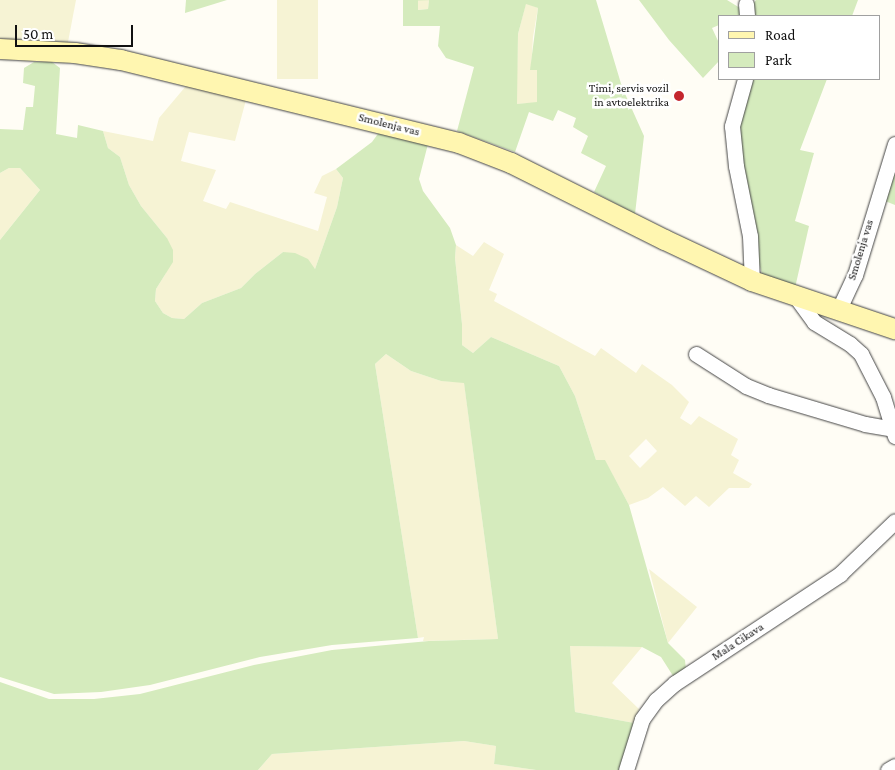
<!DOCTYPE html>
<style>
body{margin:0}
#map{position:relative;width:895px;height:770px;overflow:hidden;background:#fffdf5;font-family:"Crimson Pro",serif}
div>[style]{position:absolute}
.farmland>*{inset:0;background:#f6f3d4;transform-origin:0 0}
.green>*{inset:0;background:#d5ebbd}
.roads{filter:drop-shadow(0 0 1px #444) drop-shadow(0 0 1px #444)}
.street>*{height:15px;margin:-7.5px;padding:0 7.5px;transform-origin:7.5px;border-radius:7.5px;background:#fff}
.secondary>*{height:20px;margin:-10px;padding:0 10px;transform-origin:10px;border-radius:10px;background:#fff6b0}
.dots>*{width:14px;height:14px;translate:-50% -50%;box-sizing:border-box;border:2px solid #fff;border-radius:50%}
span{translate:-50% -50%;white-space:nowrap;text-align:center;line-height:1.15;-webkit-text-stroke:5px #fff;paint-order:stroke}
.poi-label{font-size:12px;color:#111}
.right{translate:-100% -50%;text-align:right}
.street-label{font-size:12px;color:#111}
.legend{position:absolute;left:718px;top:15px;width:162px;height:65px;box-sizing:border-box;background:#fff;border:1px solid #a0a0a0;margin:0;padding:6px 9px;list-style:none;font-size:15px;color:#111}
.legend li{display:flex;align-items:center;gap:10px;height:25px}
.legend b{width:25px;border:1px solid #a0a0a0}
.scale{position:absolute;left:15px;top:25px;width:118px;height:22px;box-sizing:border-box;border:2px solid #111;border-top:0;padding-left:6px;font-size:15px;line-height:18px;white-space:nowrap;color:#111;-webkit-text-stroke:4px #fff;paint-order:stroke}
</style>
<div id="map">
<div class="farmland">
<i style="clip-path:polygon(0 0,76px 0,68px 42px,0 39px)"></i>
<i style="left:277px;top:0;width:41px;height:79px"></i>
<i style="clip-path:polygon(418px 0,429px 0,428px 9px,417px 10px)"></i>
<i style="clip-path:polygon(526px 3px,538px 8px,533px 37px,531px 70px,537px 70px,537px 103px,516px 104px,518px 34px)"></i>
<i style="clip-path:polygon(186px 86px,246px 100px,235px 141px,189px 132px,181px 161px,216px 170px,203px 201px,226px 209px,230px 202px,318px 231px,327px 197px,314px 193px,322px 176px,336px 169px,343px 178px,337px 207px,315px 269px,283px 252px,255px 274px,241px 288px,202px 303px,184px 319px,172px 318px,163px 313px,155px 301px,156px 289px,166px 273px,167px 238px,141px 206px,129px 185px,120px 157px,108px 148px,103px 131px,153px 141px,159px 118px)"></i>
<i style="clip-path:polygon(9px 168px,20px 168px,40px 190px,0 240px,0 173px)"></i>
<i style="clip-path:polygon(evenodd,484px 242px,504px 254px,489px 290px,497px 294px,494px 301px,595px 356px,601px 348px,636px 373px,642px 364px,672px 385px,689px 402px,680px 418px,691px 425px,699px 416px,738px 439px,731px 455px,739px 460px,733px 473px,752px 484px,749px 488px,729px 488px,709px 507px,696px 496px,685px 506px,663px 487px,648px 498px,629px 505px,605px 461px,596px 460px,575px 396px,559px 366px,491px 337px,473px 353px,462px 345px,462px 324px,455px 258px,456px 245px,473px 256px,484px 242px,646px 439px,657px 451px,640px 468px,629px 456px,646px 439px)"></i>
<i style="clip-path:polygon(386px 354px,411px 371px,441px 381px,464px 382px,498px 639px,423px 641px,424px 637px,418px 638px,375px 364px)"></i>
<i style="clip-path:polygon(649px 569px,697px 607px,668px 643px)"></i>
<i style="clip-path:polygon(570px 646px,642px 647px,612px 683px,639px 709px,634px 723px,575px 712px)"></i>
<i style="clip-path:polygon(464px 741px,496px 746px,494px 764px,536px 770px,258px 770px,272px 754px)"></i>
</div>
<div class="green">
<i style="clip-path:polygon(186px 0,227px 0,185px 13px)"></i>
<i style="clip-path:polygon(evenodd,403px 0,418px 0,418px 10px,428px 9px,429px 0,596px 0,622px 87px,644px 136px,635px 214px,594px 192px,606px 166px,581px 153px,588px 136px,573px 127px,576px 118px,558px 110px,553px 121px,529px 112px,515px 152px,457px 131px,474px 67px,446px 58px,438px 46px,440px 26px,403px 26px,403px 0,526px 4px,538px 8px,530px 70px,537px 70px,537px 102px,517px 104px,518px 34px,526px 4px)"></i>
<i style="clip-path:polygon(639px 0,727px 0,740px 8px,742px 14px,736px 16px,719px 16px,719px 25px,712px 28px,719px 43px,719px 61px,703px 78px,669px 40px)"></i>
<i style="clip-path:polygon(756px 0,858px 0,852px 16px,752px 16px,752px 5px)"></i>
<i style="clip-path:polygon(34px 62px,52px 62px,60px 68px,56px 134px,77px 138px,78px 125px,103px 131px,108px 148px,120px 157px,129px 185px,141px 206px,167px 238px,173px 250px,173px 262px,156px 289px,155px 301px,163px 313px,172px 318px,184px 319px,202px 303px,241px 288px,255px 274px,283px 252px,295px 253px,308px 259px,315px 269px,337px 207px,343px 178px,336px 169px,372px 142px,380px 131px,428px 144px,419px 179px,423px 191px,450px 228px,456px 245px,455px 258px,462px 324px,462px 345px,473px 353px,491px 337px,559px 366px,575px 396px,596px 460px,605px 460px,629px 505px,668px 643px,685px 660px,686px 670px,675px 679px,661px 657px,642px 647px,570px 646px,575px 712px,634px 723px,620px 770px,536px 770px,494px 764px,496px 746px,464px 741px,272px 754px,258px 770px,0 770px,0 682px,49px 699px,94px 699px,140px 694px,254px 665px,332px 650px,429px 641px,498px 639px,464px 383px,441px 381px,411px 371px,386px 354px,375px 364px,418px 638px,332px 645px,260px 657px,150px 685px,101px 692px,54px 694px,0 677px,0 240px,40px 190px,20px 168px,9px 168px,0 173px,0 129px,23px 130px,26px 107px,33px 107px,35px 86px,23px 83px,24px 68px)"></i>
<i style="clip-path:polygon(749px 79px,827px 79px,800px 150px,814px 153px,795px 221px,809px 226px,795px 288px,762px 274px,757px 256px,744px 181px,738px 127px)"></i>
<i style="clip-path:polygon(895px 157px,895px 205px,885px 201px)"></i>
</div>
<div class="roads">
<div class="street">
<i style="left:746px;top:4px;width:12px;rotate:85deg"></i>
<i style="left:745px;top:79px;width:49px;rotate:105.5deg"></i>
<i style="left:732px;top:126px;width:40px;rotate:84.3deg"></i>
<i style="left:736px;top:166px;width:71px;rotate:78.7deg"></i>
<i style="left:750px;top:236px;width:45px;rotate:87.5deg"></i>
<i style="left:796px;top:297px;width:31px;rotate:54deg"></i>
<i style="left:814px;top:322px;width:42px;rotate:31.4deg"></i>
<i style="left:850px;top:344px;width:15px;rotate:42deg"></i>
<i style="left:861px;top:354px;width:48px;rotate:62.9deg"></i>
<i style="left:883px;top:397px;width:41px;rotate:72.9deg"></i>
<i style="left:838px;top:311px;width:40px;rotate:-65deg"></i>
<i style="left:855px;top:275px;width:137px;rotate:-73deg"></i>
<i style="left:696px;top:354px;width:59px;rotate:32.6deg"></i>
<i style="left:746px;top:386px;width:24px;rotate:22deg"></i>
<i style="left:768px;top:395px;width:101px;rotate:16.6deg"></i>
<i style="left:865px;top:424px;width:27px;rotate:10deg"></i>
<i style="left:626px;top:770px;width:53px;rotate:-72.6deg"></i>
<i style="left:642px;top:719px;width:24px;rotate:-54deg"></i>
<i style="left:656px;top:700px;width:25px;rotate:-42deg"></i>
<i style="left:675px;top:683px;width:198px;rotate:-33.4deg"></i>
<i style="left:840px;top:574px;width:76px;rotate:-43.9deg"></i>
<i style="left:888px;top:770px;width:8px;rotate:-30deg"></i>
</div>
<div class="secondary">
<i style="left:0;top:49px;width:75px;rotate:3.1deg"></i>
<i style="left:75px;top:53px;width:47px;rotate:8.7deg"></i>
<i style="left:121px;top:60px;width:348px;rotate:13.8deg"></i>
<i style="left:459px;top:143px;width:56px;rotate:21deg"></i>
<i style="left:511px;top:163px;width:172px;rotate:26.6deg"></i>
<i style="left:665px;top:240px;width:96px;rotate:25.2deg"></i>
<i style="left:752px;top:281px;width:151px;rotate:18.6deg"></i>
</div>
</div>
<div class="dots">
<i style="left:679px;top:96px;background:#c4262e"></i>
</div>
<div class="poi-label">
<span class="right" style="left:669px;top:96px">Timi, servis vozil<br>in avtoelektrika</span>
</div>
<div class="street-label">
<span style="left:389px;top:125px;rotate:14deg">Smolenja vas</span>
<span style="left:861px;top:250px;rotate:-73deg">Smolenja vas</span>
<span style="left:738px;top:642px;rotate:-33deg">Mala Cikava</span>
</div>
<ul class="legend">
<li><b style="height:6px;background:#fff6b0"></b>Road</li>
<li><b style="height:14px;background:#d5ebbd"></b>Park</li>
</ul>
<div class="scale">50 m</div>
</div>
